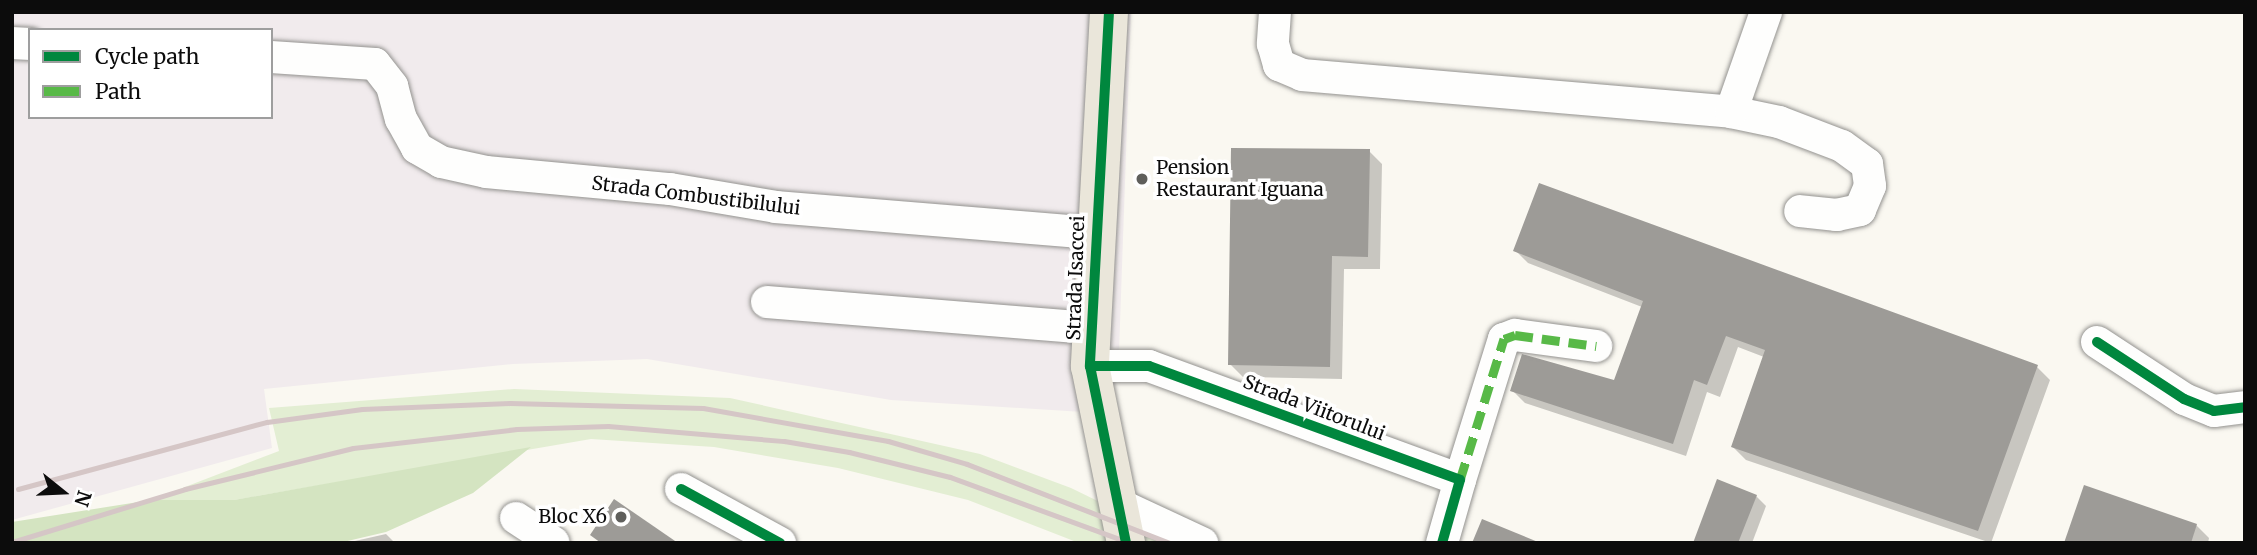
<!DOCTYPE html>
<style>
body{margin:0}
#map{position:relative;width:2257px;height:555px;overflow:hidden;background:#faf8f1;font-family:Merriweather,serif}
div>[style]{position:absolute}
.industrial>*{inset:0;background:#f1ebed}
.green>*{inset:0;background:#e3eed3}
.forest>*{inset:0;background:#d4e4c1}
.shadow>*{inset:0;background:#0003}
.building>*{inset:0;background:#9d9b97}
.roads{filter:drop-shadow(0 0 2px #93928f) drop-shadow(0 0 2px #93928f)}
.minor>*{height:32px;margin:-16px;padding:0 16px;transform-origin:16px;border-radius:16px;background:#fefefd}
.major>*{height:38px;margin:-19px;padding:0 19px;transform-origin:19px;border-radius:19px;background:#eae6da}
.rail>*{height:5px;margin:-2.5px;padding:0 2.5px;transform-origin:2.5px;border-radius:2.5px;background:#d5c6c6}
.quiet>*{height:9px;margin-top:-4.5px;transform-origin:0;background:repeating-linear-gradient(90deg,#58b947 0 18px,transparent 0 27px)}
.cycleway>*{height:10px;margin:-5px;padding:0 5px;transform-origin:5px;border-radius:5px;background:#00873e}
.dots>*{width:19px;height:19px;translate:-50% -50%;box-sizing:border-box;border:4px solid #fff;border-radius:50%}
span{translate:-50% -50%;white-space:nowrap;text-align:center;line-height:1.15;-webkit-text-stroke:7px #fff;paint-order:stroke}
.poi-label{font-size:19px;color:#0c0c0c}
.left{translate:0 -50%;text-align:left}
.right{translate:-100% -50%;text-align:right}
.street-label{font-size:19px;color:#0c0c0c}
.frame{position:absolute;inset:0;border:14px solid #0c0c0c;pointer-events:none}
.legend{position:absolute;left:28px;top:28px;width:245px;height:91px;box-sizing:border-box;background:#fff;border:2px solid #9e9e9e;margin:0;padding:9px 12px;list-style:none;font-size:21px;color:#0c0c0c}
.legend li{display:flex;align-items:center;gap:14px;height:35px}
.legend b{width:35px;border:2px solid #9e9e9e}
.north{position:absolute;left:28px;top:457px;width:70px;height:70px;-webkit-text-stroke:5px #fff;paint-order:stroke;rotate:108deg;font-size:19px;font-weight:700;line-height:28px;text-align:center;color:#0c0c0c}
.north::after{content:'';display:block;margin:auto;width:24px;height:32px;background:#0c0c0c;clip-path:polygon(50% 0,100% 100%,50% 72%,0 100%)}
</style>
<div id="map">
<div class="industrial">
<i style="clip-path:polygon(evenodd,12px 12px,1131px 12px,1118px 381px,1083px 412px,891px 400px,647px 359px,513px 364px,264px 389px,272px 448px,12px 520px,12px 12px,30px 30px,271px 30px,271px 117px,30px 117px,30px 30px)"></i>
</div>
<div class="green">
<i style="clip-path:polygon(514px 389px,730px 398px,980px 454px,1071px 488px,1184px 543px,1079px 543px,968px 500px,838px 468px,714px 447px,591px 439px,234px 500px,151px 500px,279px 451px,269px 408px)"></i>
</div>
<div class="forest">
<i style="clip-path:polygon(531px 447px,473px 493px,386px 532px,339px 543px,12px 543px,12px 522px,151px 500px,234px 500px)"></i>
</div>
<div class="shadow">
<i style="clip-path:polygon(1369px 151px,1382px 164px,1380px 269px,1344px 269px,1342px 379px,1243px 377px,1230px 364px)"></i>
<i style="clip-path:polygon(1515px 250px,2037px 367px,2050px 380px,1991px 543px,1746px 460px,1733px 447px,1764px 357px,1738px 347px,1720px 397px,1707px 392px,1686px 456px,1525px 403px,1512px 390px,1615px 382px,1642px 307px,1528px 263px)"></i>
<i style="clip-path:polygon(1756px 496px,1766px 506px,1752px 543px,1695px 543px)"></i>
<i style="clip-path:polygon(2196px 525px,2209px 538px,2208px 543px,2066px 543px)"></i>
<i style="clip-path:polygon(386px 534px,395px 543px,346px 543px)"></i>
</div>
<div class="building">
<i style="clip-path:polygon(1231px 148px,1370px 149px,1368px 257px,1332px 256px,1330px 367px,1228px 365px)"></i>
<i style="clip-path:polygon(1539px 183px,2038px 365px,1978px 531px,1731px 447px,1765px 350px,1726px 336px,1707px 385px,1694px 380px,1673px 444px,1510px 391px,1522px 354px,1614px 380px,1643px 301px,1513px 251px)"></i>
<i style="clip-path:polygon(1717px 479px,1757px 495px,1738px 543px,1693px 543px)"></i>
<i style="clip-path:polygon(2084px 485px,2197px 524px,2191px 543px,2064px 543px)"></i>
<i style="clip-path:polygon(614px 499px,678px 543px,601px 543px,590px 535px)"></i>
<i style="clip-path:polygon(1482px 519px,1538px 542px,1538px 543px,1472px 543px)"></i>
</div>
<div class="roads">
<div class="minor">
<i style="left:1275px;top:12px;width:32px;rotate:94deg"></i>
<i style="left:1273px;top:44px;width:22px;rotate:74deg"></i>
<i style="left:1279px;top:65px;width:25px;rotate:23deg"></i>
<i style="left:1302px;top:75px;width:431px;rotate:4.9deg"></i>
<i style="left:1731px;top:112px;width:49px;rotate:11.8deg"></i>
<i style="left:1779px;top:122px;width:67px;rotate:20.9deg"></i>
<i style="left:1842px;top:146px;width:31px;rotate:36deg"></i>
<i style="left:1867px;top:164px;width:22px;rotate:82deg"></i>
<i style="left:1870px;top:186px;width:26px;rotate:113deg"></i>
<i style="left:1860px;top:210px;width:24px;rotate:168deg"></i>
<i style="left:1837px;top:215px;width:37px;rotate:-174deg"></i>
<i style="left:12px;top:43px;width:18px;rotate:3deg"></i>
<i style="left:271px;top:57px;width:104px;rotate:3.9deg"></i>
<i style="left:375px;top:64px;width:28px;rotate:52deg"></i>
<i style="left:392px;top:86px;width:34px;rotate:75deg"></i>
<i style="left:401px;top:119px;width:33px;rotate:61deg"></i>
<i style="left:417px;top:148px;width:28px;rotate:30deg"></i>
<i style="left:441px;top:162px;width:46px;rotate:12.5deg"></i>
<i style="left:486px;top:172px;width:185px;rotate:5.3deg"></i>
<i style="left:670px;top:189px;width:108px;rotate:9.6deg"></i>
<i style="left:776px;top:207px;width:320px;rotate:4.7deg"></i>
<i style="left:1731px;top:112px;width:106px;rotate:-70.7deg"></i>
<i style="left:767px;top:302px;width:326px;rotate:4.6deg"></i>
<i style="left:2097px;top:342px;width:104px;rotate:33.2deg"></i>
<i style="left:2184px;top:399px;width:32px;rotate:22deg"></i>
<i style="left:2214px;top:411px;width:31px;rotate:-7deg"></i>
<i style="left:1090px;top:366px;width:59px"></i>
<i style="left:1149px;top:366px;width:331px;rotate:20.1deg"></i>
<i style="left:1460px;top:480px;width:66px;rotate:105.9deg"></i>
<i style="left:1460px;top:480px;width:148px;rotate:-72.7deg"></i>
<i style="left:1504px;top:339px;width:12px;rotate:-20deg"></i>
<i style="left:1515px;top:335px;width:82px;rotate:7.7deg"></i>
<i style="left:681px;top:489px;width:113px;rotate:28.6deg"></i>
<i style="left:1118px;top:504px;width:93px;rotate:24.9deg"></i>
<i style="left:516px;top:518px;width:45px;rotate:33.3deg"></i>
</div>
<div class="major">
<i style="left:1109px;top:12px;width:355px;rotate:93.1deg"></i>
<i style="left:1090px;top:366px;width:181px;rotate:78.5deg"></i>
</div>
</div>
<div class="rail">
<i style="left:18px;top:489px;width:258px;rotate:-15.1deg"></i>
<i style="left:267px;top:422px;width:96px;rotate:-7.8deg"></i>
<i style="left:362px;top:409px;width:148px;rotate:-2.3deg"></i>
<i style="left:510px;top:403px;width:193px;rotate:1.5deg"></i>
<i style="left:703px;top:408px;width:188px;rotate:10.1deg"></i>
<i style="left:888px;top:441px;width:82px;rotate:16.2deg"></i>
<i style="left:967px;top:464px;width:218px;rotate:21.3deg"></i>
<i style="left:12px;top:542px;width:181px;rotate:-17deg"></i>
<i style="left:185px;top:489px;width:173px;rotate:-13.7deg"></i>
<i style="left:353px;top:448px;width:165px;rotate:-6.6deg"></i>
<i style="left:517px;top:429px;width:91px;rotate:-1.9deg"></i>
<i style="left:608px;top:426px;width:177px;rotate:4.9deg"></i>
<i style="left:784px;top:441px;width:66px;rotate:9.6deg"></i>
<i style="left:849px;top:452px;width:104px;rotate:13.9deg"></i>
<i style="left:950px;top:477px;width:192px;rotate:20.1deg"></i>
</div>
<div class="quiet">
<i style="left:1460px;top:480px;width:148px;rotate:-72.7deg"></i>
<i style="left:1504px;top:339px;width:12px;rotate:-20deg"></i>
<i style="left:1515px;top:335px;width:82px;rotate:7.7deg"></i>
</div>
<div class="cycleway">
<i style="left:1109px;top:12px;width:355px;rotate:93.1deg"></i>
<i style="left:1090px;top:366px;width:181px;rotate:78.5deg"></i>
<i style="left:2097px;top:342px;width:104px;rotate:33.2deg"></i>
<i style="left:2184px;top:399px;width:32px;rotate:22deg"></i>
<i style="left:2214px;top:411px;width:31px;rotate:-7deg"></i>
<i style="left:1090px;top:366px;width:59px"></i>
<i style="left:1149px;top:366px;width:331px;rotate:20.1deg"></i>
<i style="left:1460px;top:480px;width:66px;rotate:105.9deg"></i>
<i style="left:681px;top:489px;width:113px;rotate:28.6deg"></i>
</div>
<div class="dots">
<i style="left:1142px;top:179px;background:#5f5f5c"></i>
<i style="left:621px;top:517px;background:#5f5f5c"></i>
</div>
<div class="poi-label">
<span class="left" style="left:1156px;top:179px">Pension<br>Restaurant Iguana</span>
<span class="right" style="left:607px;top:517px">Bloc X6</span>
</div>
<div class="street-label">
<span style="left:696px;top:196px;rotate:7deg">Strada Combustibilului</span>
<span style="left:1076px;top:278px;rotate:-88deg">Strada Isaccei</span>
<span style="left:1314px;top:408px;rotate:21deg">Strada Viitorului</span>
</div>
<div class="frame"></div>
<ul class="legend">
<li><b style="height:9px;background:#00873e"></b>Cycle path</li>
<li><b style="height:9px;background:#58b947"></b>Path</li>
</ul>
<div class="north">N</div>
</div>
